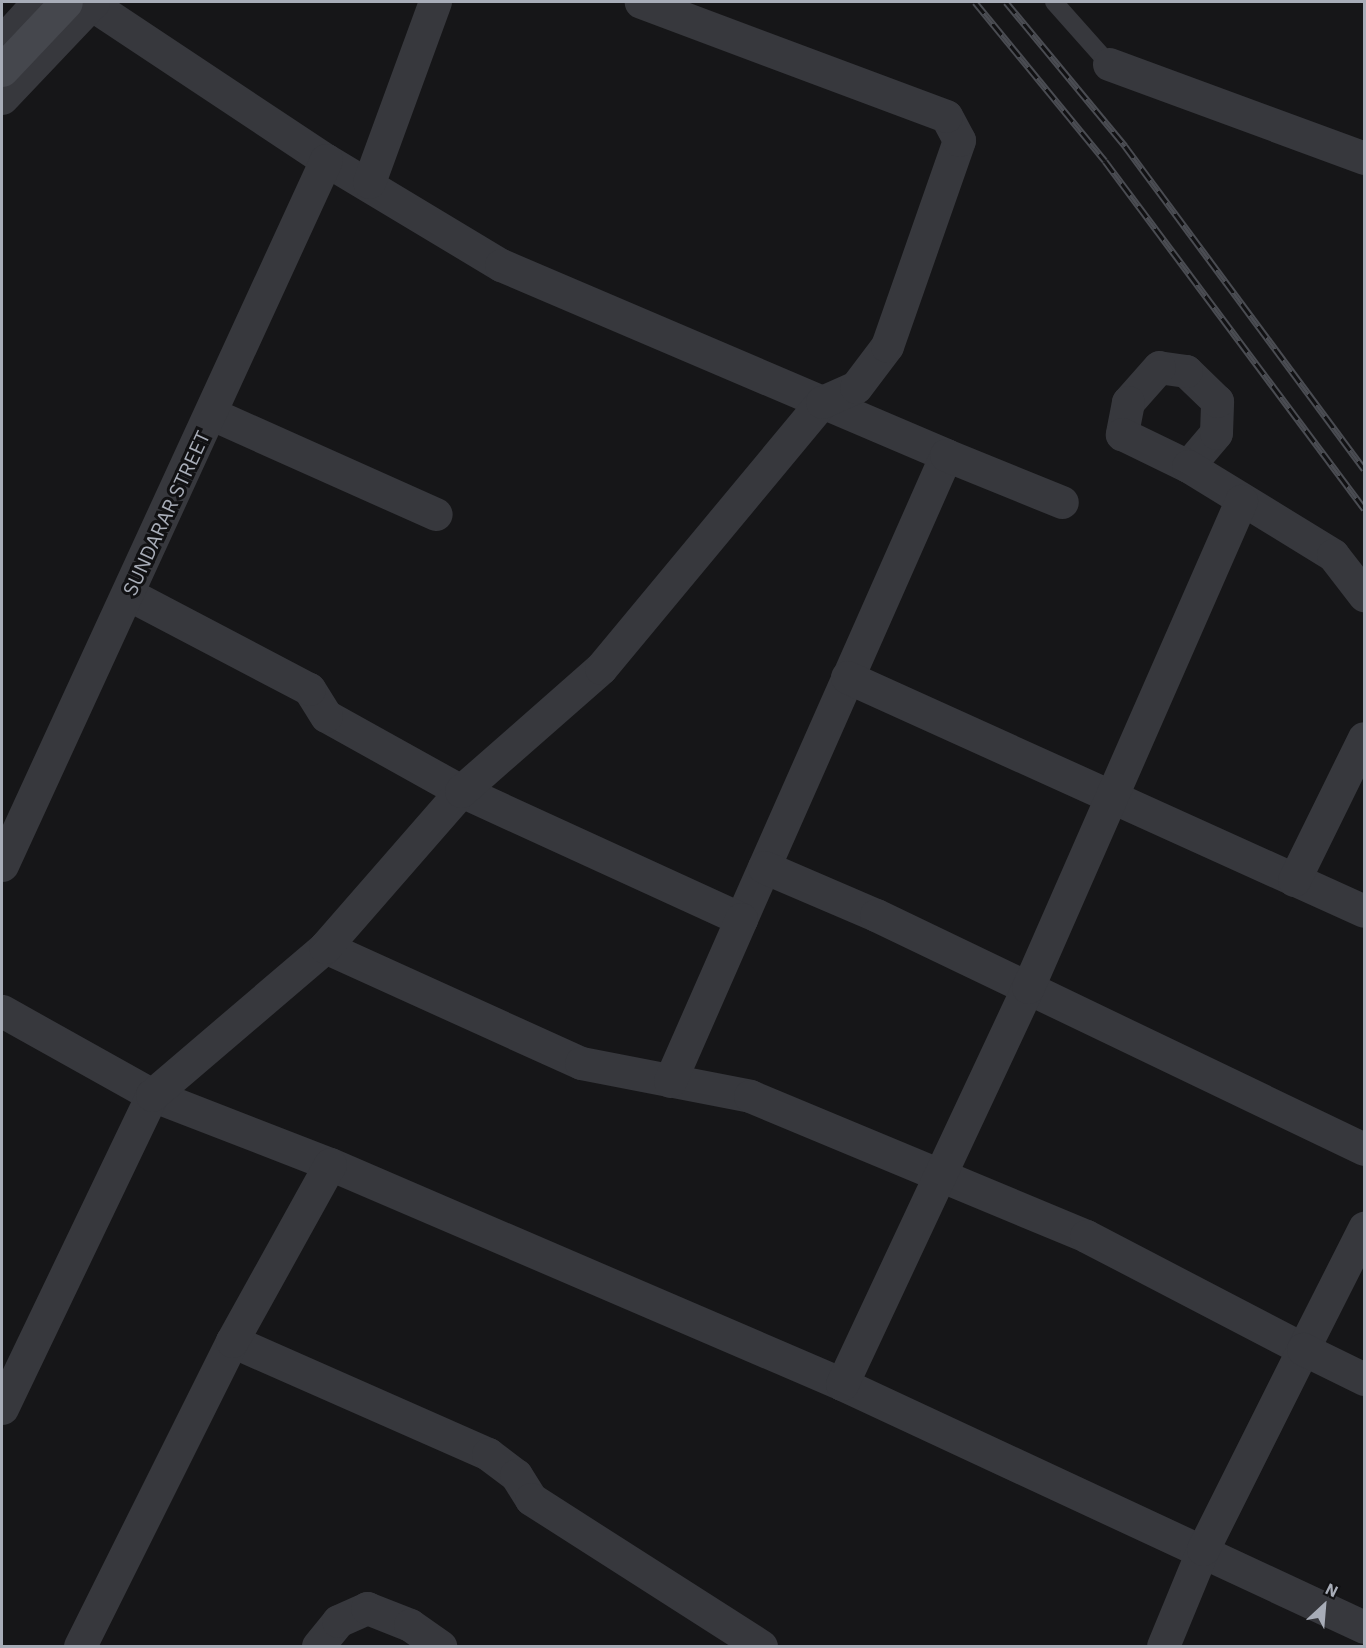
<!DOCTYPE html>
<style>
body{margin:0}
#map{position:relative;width:1366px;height:1648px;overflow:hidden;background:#161618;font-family:"IBM Plex Sans",sans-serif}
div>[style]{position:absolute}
.lane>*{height:18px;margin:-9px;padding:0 9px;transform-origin:9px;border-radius:9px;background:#37383d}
.street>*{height:33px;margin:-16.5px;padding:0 16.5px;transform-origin:16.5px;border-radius:16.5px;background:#37383d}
.secondary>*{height:33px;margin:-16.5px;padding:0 16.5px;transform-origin:16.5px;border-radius:16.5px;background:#45474d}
.rail>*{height:7px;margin-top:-3.5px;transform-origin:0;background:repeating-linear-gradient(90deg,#111113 0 14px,#4a4c52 0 28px);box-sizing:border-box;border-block:2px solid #4a4c52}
span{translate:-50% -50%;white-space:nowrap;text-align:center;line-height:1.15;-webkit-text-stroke:6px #111113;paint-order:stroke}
.street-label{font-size:20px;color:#a8adb8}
.frame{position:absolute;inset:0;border:3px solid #a8adb8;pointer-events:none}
.north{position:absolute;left:1294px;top:1576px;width:60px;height:60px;-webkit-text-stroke:4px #111113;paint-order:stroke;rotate:26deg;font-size:16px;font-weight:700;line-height:24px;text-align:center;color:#a8adb8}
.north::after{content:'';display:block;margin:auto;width:21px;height:27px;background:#a8adb8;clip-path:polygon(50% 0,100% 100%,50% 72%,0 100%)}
</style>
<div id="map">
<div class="lane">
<i style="left:1054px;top:2px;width:83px;rotate:48.4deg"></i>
</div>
<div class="street">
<i style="left:91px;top:4px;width:282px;rotate:33.6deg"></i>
<i style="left:326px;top:160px;width:204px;rotate:31deg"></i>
<i style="left:501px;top:265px;width:484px;rotate:23.1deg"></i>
<i style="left:946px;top:455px;width:507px;rotate:113.84deg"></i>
<i style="left:741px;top:919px;width:308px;rotate:-155.4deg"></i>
<i style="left:461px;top:791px;width:154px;rotate:-150.9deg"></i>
<i style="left:326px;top:716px;width:32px;rotate:-122deg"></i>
<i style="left:309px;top:689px;width:204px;rotate:-152.3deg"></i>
<i style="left:2px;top:42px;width:54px;rotate:-48deg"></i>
<i style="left:1109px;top:64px;width:272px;rotate:20.2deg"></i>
<i style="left:2px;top:98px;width:132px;rotate:-46.5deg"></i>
<i style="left:369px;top:182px;width:192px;rotate:-69.9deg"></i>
<i style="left:212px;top:414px;width:245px;rotate:24.1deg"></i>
<i style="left:946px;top:455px;width:125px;rotate:22.1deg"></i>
<i style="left:1188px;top:466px;width:43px;rotate:-49.7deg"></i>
<i style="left:1216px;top:433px;width:32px;rotate:-88deg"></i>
<i style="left:1217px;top:401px;width:43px;rotate:-135.9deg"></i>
<i style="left:1186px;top:371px;width:27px;rotate:-172deg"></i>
<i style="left:1159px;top:367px;width:47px;rotate:131.5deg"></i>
<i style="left:1128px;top:402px;width:33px;rotate:101deg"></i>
<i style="left:1122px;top:434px;width:73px;rotate:25.9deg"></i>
<i style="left:1188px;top:466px;width:170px;rotate:31.5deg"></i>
<i style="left:1333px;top:555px;width:51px;rotate:52.2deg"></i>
<i style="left:847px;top:677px;width:567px;rotate:24.35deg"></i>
<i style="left:2px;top:865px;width:776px;rotate:-65.32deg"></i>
<i style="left:764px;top:867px;width:122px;rotate:23.2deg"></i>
<i style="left:876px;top:915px;width:541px;rotate:25.62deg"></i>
<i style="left:1294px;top:880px;width:158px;rotate:-63.8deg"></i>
<i style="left:325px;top:947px;width:281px;rotate:24.4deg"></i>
<i style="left:581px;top:1063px;width:172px;rotate:11deg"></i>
<i style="left:750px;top:1096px;width:364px;rotate:22.6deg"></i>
<i style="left:1086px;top:1236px;width:245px;rotate:27.5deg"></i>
<i style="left:1303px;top:1349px;width:136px;rotate:-63.2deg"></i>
<i style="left:2px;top:1011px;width:172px;rotate:29.2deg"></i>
<i style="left:152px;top:1095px;width:191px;rotate:21.2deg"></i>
<i style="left:330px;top:1164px;width:557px;rotate:23.25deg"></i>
<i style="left:842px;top:1384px;width:576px;rotate:24.96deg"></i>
<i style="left:670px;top:1081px;width:177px;rotate:-66.3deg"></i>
<i style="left:232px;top:1341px;width:280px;rotate:23.8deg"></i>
<i style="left:488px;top:1454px;width:35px;rotate:37deg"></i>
<i style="left:516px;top:1475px;width:28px;rotate:58deg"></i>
<i style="left:531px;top:1499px;width:273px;rotate:32.6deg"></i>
<i style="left:842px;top:1384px;width:438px;rotate:-64.9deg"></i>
<i style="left:1028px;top:987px;width:531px;rotate:-66.33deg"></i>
<i style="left:2px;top:1408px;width:347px;rotate:-64.4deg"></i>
<i style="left:152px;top:1095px;width:228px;rotate:-40.5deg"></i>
<i style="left:325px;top:947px;width:207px;rotate:-48.9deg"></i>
<i style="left:461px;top:791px;width:186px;rotate:-41.3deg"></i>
<i style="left:601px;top:668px;width:346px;rotate:-50.3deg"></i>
<i style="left:822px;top:402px;width:37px;rotate:-24deg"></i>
<i style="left:856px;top:387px;width:51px;rotate:-52.9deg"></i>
<i style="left:887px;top:346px;width:218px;rotate:-70.7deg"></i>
<i style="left:959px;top:140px;width:27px;rotate:-118deg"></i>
<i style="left:946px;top:116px;width:326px;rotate:-159.5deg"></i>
<i style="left:80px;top:1646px;width:341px;rotate:-63.5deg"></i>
<i style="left:232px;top:1341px;width:202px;rotate:-61deg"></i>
<i style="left:318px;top:1646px;width:32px;rotate:-51deg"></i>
<i style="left:338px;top:1621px;width:32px;rotate:-24deg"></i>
<i style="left:367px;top:1608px;width:46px;rotate:21.6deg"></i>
<i style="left:410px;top:1625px;width:37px;rotate:35deg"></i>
<i style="left:1163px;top:1646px;width:105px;rotate:-67.6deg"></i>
<i style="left:1203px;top:1549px;width:224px;rotate:-63.4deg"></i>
<i style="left:1303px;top:1349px;width:68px;rotate:26.2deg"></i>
</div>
<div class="secondary">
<i style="left:2px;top:70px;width:93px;rotate:-46.7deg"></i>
</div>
<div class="rail">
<i style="left:975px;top:2px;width:205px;rotate:50.7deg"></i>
<i style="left:1105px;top:161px;width:434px;rotate:53.3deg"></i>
<i style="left:1006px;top:2px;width:187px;rotate:50.4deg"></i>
<i style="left:1125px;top:146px;width:402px;rotate:53.5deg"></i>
</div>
<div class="street-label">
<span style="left:166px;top:513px;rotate:-65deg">SUNDARAR STREET</span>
</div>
<div class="frame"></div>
<div class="north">N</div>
</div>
